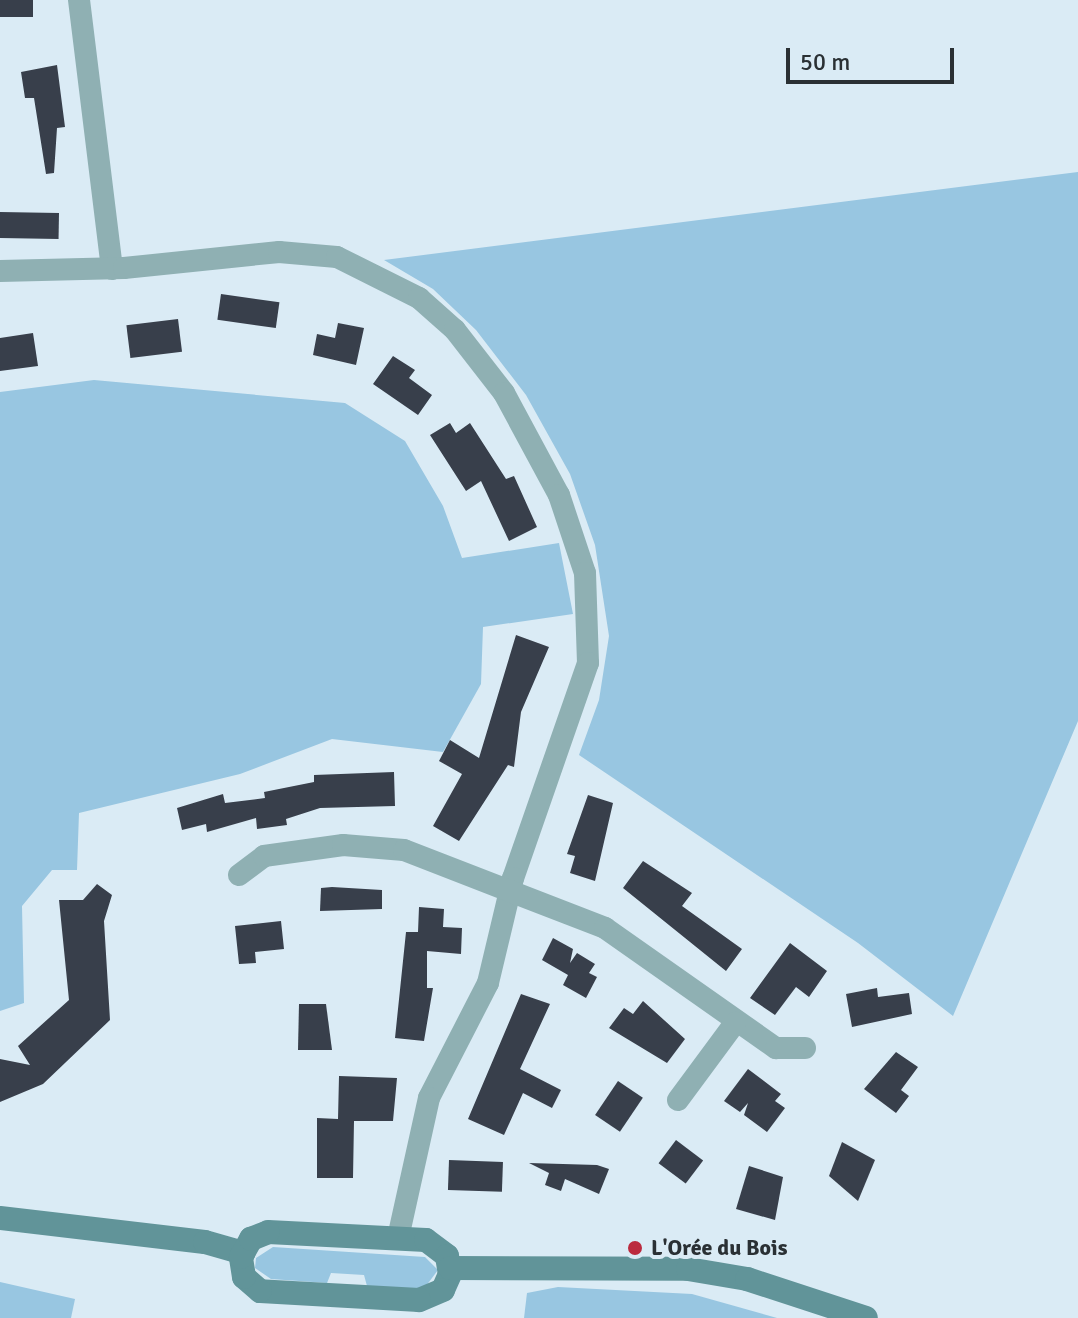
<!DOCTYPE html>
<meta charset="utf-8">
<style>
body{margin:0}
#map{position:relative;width:1078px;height:1318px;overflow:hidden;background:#daebf5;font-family:Signika,sans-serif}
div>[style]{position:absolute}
.green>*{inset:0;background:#98c6e1}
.building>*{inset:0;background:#383f4b;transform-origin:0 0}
.street>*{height:22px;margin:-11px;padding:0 11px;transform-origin:11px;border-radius:11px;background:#8fb0b3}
.secondary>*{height:24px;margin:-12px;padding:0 12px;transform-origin:12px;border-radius:12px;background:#619499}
.dots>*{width:22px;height:22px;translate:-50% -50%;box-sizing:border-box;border:4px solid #daebf5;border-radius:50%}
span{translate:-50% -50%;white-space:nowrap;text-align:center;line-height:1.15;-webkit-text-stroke:8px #daebf5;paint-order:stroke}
.poi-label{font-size:22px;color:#2a3034;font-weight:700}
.left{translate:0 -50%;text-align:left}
.scale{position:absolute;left:786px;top:48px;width:168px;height:36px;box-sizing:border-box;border:4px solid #2a3034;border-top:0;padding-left:10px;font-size:24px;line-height:28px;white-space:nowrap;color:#2a3034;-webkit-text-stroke:6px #daebf5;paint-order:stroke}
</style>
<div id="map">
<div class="green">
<i style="clip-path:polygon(1078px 172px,1078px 721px,953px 1016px,858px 943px,579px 755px,599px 700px,609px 636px,595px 545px,570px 474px,526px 395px,476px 330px,433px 289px,384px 260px)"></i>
<i style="clip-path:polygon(94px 380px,345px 403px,405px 441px,443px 506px,462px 558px,559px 543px,573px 614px,483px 627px,481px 684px,443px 752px,332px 739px,240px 774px,79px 813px,77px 870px,52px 870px,22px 906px,24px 1003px,0 1011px,0 392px)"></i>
<i style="clip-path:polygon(273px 1247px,425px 1257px,438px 1270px,423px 1290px,367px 1286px,364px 1275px,331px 1273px,327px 1283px,271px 1279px,255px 1268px,256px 1258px)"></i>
<i style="clip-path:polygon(0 1282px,75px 1299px,71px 1318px,0 1318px)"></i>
<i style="clip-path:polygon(558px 1287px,692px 1294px,777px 1318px,524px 1318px,527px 1293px)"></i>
</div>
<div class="building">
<i style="left:0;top:0;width:33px;height:17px"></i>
<i style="clip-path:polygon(57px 65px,65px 127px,57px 128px,54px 173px,46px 174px,34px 98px,25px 98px,21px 72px)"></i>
<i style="left:0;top:212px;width:59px;height:26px;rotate:1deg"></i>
<i style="left:221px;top:294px;width:59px;height:26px;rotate:8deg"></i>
<i style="left:178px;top:319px;width:33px;height:52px;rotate:83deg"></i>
<i style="clip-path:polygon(338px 323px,364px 328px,356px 365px,313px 355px,317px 334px,335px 338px)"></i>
<i style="clip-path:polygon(33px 333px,38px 366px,0 371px,0 338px)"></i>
<i style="clip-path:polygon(393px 356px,415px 370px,409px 378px,432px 395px,418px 415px,373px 384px)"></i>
<i style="clip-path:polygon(450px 423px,456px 433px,470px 423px,506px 479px,514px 476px,537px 527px,509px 541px,481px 481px,466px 491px,430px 435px)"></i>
<i style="clip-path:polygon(516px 635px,549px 647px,521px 712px,514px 767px,508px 765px,459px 841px,433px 826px,462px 774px,439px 761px,450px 740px,479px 758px)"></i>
<i style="clip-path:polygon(394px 772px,395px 806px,320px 808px,286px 819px,287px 825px,257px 829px,256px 818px,207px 832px,206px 824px,182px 830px,177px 808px,223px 794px,225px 803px,265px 798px,264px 792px,314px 782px,314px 775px)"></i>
<i style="clip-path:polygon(588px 795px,613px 803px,595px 881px,570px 873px,575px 856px,567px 854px)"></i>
<i style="clip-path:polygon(643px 861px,692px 893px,682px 906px,742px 949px,726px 971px,623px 888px)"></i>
<i style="clip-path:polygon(97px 884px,112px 895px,104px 921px,110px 1020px,43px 1084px,0 1102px,0 1059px,30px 1065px,18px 1046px,69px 1000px,59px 900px,83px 900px)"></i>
<i style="clip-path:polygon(332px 887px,382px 890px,382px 909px,320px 911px,321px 888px)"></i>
<i style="clip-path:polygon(419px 907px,444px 909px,443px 927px,462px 928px,461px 954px,427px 951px,427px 988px,433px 988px,424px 1041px,395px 1038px,406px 932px,418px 932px)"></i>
<i style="clip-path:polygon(281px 921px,284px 949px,255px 952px,256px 963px,239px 964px,235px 926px)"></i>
<i style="clip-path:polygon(553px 938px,573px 949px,570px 963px,577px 953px,595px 964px,589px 973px,597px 977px,586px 998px,563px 985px,568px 975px,542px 960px)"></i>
<i style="clip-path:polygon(790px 943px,827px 971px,809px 997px,796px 987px,775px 1015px,750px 998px)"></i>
<i style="clip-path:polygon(877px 988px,878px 997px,909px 993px,912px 1014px,852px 1027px,846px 994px)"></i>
<i style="clip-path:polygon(521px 994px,550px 1004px,520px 1069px,561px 1090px,552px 1108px,523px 1093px,504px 1135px,468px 1119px)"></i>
<i style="clip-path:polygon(643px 1001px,685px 1039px,667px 1063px,609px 1028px,624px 1008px,633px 1014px)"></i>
<i style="clip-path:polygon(299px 1004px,326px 1004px,332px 1050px,298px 1050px)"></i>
<i style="clip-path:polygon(896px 1052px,918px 1067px,901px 1090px,909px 1096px,896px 1113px,864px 1089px)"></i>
<i style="clip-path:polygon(748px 1069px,781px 1094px,775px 1101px,785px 1108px,767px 1132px,744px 1115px,748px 1103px,740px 1112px,724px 1101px)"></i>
<i style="clip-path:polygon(339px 1076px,397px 1078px,393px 1121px,354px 1121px,353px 1178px,317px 1178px,317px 1118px,338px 1119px)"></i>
<i style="left:618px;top:1081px;width:30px;height:41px;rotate:34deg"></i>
<i style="left:676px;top:1140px;width:34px;height:29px;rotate:37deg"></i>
<i style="clip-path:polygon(842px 1142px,875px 1160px,858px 1201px,829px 1176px)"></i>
<i style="left:449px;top:1160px;width:54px;height:30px;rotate:2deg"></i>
<i style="clip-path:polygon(529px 1163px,597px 1165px,609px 1169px,599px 1194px,565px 1179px,561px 1191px,545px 1185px,549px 1173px)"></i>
<i style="clip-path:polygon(749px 1166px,783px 1177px,775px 1220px,736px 1209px)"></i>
</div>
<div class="street">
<i style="left:79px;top:0;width:271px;rotate:83deg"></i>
<i style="left:0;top:271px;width:124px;rotate:-1.4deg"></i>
<i style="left:124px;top:268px;width:156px;rotate:-5.9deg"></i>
<i style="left:279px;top:252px;width:58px;rotate:4.9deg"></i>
<i style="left:337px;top:257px;width:92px;rotate:26.6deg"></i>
<i style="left:419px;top:298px;width:48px;rotate:41.6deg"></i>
<i style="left:455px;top:330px;width:80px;rotate:52.1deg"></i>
<i style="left:504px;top:393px;width:116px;rotate:61.7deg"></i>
<i style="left:559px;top:495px;width:82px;rotate:71.6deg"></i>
<i style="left:585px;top:573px;width:90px;rotate:88.1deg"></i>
<i style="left:588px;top:663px;width:228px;rotate:109.2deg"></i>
<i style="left:513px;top:878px;width:108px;rotate:103.4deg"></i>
<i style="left:488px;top:983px;width:129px;rotate:117.2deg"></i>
<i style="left:429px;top:1098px;width:143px;rotate:102.5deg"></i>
<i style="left:239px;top:875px;width:31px;rotate:-37deg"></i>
<i style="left:264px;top:856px;width:80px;rotate:-7.9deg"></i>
<i style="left:343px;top:845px;width:61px;rotate:4.7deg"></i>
<i style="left:404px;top:850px;width:216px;rotate:21.2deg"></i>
<i style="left:605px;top:928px;width:209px;rotate:35.1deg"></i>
<i style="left:776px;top:1048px;width:29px"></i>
<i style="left:678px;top:1100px;width:96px;rotate:-53.5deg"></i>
</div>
<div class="secondary">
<i style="left:0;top:1218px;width:206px;rotate:6.7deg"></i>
<i style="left:205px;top:1242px;width:40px;rotate:16deg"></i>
<i style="left:268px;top:1232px;width:158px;rotate:2.9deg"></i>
<i style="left:426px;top:1240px;width:26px;rotate:37deg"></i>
<i style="left:447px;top:1256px;width:18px;rotate:81deg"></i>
<i style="left:450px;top:1274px;width:17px;rotate:114deg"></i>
<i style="left:443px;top:1290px;width:26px;rotate:157deg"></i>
<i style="left:419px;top:1300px;width:159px;rotate:-176.8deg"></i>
<i style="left:260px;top:1291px;width:21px;rotate:-139deg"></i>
<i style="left:244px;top:1277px;width:20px;rotate:-99deg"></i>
<i style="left:241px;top:1257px;width:21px;rotate:-61deg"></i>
<i style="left:251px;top:1239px;width:18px;rotate:-22deg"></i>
<i style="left:450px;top:1268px;width:238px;rotate:0.2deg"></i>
<i style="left:688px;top:1269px;width:60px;rotate:9.6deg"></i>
<i style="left:747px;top:1279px;width:125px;rotate:18.1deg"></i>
</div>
<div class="dots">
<i style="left:635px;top:1248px;background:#bb2a3e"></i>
</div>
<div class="poi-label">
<span class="left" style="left:651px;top:1248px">L'Orée du Bois</span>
</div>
<div class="scale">50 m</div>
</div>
